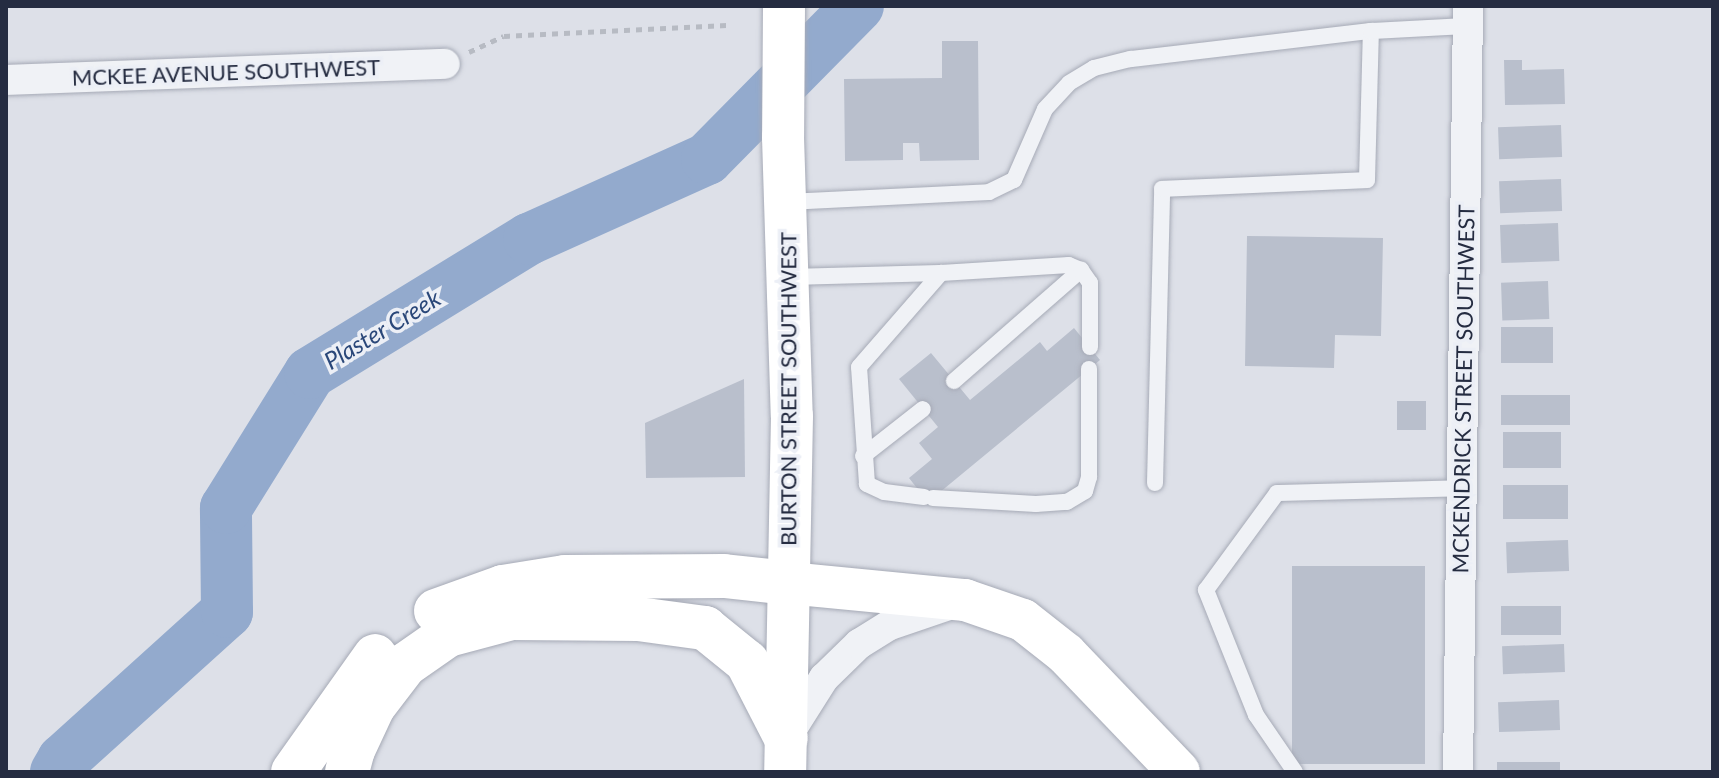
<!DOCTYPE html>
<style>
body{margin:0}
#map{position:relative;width:1719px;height:778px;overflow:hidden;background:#dde0e8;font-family:Lato,sans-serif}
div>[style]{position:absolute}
.river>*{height:52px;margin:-26px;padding:0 26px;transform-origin:26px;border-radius:26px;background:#93aacd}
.building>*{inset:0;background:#b9bfcc;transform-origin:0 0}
.path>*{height:5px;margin-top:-2.5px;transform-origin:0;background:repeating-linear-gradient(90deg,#b7bbc3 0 6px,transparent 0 12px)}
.roads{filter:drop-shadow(0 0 2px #a6aab6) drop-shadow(0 0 2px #a6aab6)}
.lane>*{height:16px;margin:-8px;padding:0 8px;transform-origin:8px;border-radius:8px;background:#f0f2f6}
.street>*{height:30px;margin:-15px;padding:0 15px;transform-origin:15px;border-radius:15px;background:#f0f2f6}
.secondary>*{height:42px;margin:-21px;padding:0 21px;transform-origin:21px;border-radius:21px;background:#fff}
.highway>*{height:44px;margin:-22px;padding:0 22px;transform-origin:22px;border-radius:22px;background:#fff}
span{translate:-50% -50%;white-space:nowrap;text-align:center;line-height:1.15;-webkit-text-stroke:7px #eceff6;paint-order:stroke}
.street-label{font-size:22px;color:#252c41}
.water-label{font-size:24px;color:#2a4779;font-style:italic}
.frame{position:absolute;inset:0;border:8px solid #252c41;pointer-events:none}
</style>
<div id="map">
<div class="river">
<i style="left:56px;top:772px;width:14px;rotate:-60deg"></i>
<i style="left:63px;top:760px;width:221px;rotate:-42.1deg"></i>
<i style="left:227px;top:612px;width:104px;rotate:-90.6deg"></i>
<i style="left:226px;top:508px;width:159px;rotate:-58.1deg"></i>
<i style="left:310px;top:373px;width:257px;rotate:-31.5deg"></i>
<i style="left:529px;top:239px;width:195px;rotate:-24.2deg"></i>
<i style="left:707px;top:159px;width:215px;rotate:-45.4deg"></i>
</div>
<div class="building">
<i style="clip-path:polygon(942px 41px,978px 41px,979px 160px,920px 161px,919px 143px,903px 143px,903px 160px,845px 161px,844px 79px,942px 78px)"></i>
<i style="clip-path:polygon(1504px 60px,1522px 60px,1522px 70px,1564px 69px,1565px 104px,1505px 105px)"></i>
<i style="left:1561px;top:125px;width:32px;height:63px;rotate:88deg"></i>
<i style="left:1561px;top:179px;width:32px;height:62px;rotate:88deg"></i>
<i style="left:1558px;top:223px;width:38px;height:58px;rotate:88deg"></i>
<i style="clip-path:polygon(1247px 236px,1383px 238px,1381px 336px,1335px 335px,1334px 368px,1245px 366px)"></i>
<i style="left:1548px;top:281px;width:38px;height:47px;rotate:88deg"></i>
<i style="left:1553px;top:327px;width:36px;height:52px;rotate:90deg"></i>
<i style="clip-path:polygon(1074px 328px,1100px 360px,928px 502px,909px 478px,932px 459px,919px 443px,938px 427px,899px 379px,931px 353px,970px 400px,1040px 342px,1047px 351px)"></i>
<i style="clip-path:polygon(744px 379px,745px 477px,646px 478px,645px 423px)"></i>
<i style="left:1570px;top:395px;width:30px;height:69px;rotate:90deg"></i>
<i style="left:1426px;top:401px;width:29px;height:29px;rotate:90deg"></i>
<i style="left:1561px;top:432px;width:36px;height:58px;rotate:90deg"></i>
<i style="left:1568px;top:485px;width:34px;height:65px;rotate:90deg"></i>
<i style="left:1568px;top:540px;width:31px;height:62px;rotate:88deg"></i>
<i style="left:1292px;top:566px;width:133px;height:198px"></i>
<i style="left:1561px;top:606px;width:29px;height:60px;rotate:90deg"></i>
<i style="left:1564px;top:644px;width:28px;height:62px;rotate:88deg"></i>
<i style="left:1559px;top:700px;width:30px;height:61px;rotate:88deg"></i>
<i style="left:1560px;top:762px;width:10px;height:63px;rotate:90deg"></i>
</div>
<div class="path">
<i style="left:469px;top:52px;width:38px;rotate:-25deg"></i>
<i style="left:504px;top:36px;width:228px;rotate:-2.8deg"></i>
</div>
<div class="roads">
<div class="lane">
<i style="left:787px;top:202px;width:202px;rotate:-2.8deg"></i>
<i style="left:989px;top:192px;width:28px;rotate:-26deg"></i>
<i style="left:1014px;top:180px;width:77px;rotate:-66.4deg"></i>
<i style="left:1045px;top:109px;width:35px;rotate:-47deg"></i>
<i style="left:1069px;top:83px;width:29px;rotate:-31deg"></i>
<i style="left:1094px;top:68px;width:38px;rotate:-14deg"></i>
<i style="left:1131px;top:59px;width:242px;rotate:-6.7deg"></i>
<i style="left:789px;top:277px;width:152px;rotate:-1.5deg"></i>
<i style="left:954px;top:381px;width:169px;rotate:-41.2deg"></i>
<i style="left:863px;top:456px;width:76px;rotate:-38.1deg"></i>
<i style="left:1155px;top:483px;width:294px;rotate:-88.6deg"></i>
<i style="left:1162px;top:189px;width:205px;rotate:-2.5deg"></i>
<i style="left:1367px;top:180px;width:149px;rotate:-88.5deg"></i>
<i style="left:1371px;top:31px;width:96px;rotate:-3deg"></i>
<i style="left:924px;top:497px;width:40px;rotate:-172.9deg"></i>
<i style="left:884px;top:492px;width:19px;rotate:-155deg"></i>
<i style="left:867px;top:484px;width:117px;rotate:-93.9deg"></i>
<i style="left:859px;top:367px;width:125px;rotate:-48.9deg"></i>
<i style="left:941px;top:273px;width:128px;rotate:-3.6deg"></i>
<i style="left:1069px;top:265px;width:13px;rotate:23deg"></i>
<i style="left:1081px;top:270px;width:16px;rotate:55deg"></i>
<i style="left:1090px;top:283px;width:64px;rotate:90deg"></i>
<i style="left:933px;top:498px;width:103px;rotate:3.3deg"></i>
<i style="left:1036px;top:504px;width:31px;rotate:-4deg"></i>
<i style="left:1067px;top:502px;width:21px;rotate:-31deg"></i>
<i style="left:1085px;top:491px;width:15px;rotate:-74deg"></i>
<i style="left:1089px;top:477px;width:108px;rotate:-90deg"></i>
<i style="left:1295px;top:772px;width:69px;rotate:-124.4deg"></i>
<i style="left:1256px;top:715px;width:135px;rotate:-111.8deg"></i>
<i style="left:1206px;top:590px;width:120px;rotate:-53.8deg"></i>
<i style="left:1277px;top:493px;width:185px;rotate:-1.5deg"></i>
</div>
<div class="street">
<i style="left:6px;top:80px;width:439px;rotate:-2.1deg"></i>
<i style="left:786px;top:738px;width:71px;rotate:-57.7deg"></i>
<i style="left:824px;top:678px;width:49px;rotate:-44.2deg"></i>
<i style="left:859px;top:644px;width:36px;rotate:-32deg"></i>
<i style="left:890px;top:625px;width:65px;rotate:-18.7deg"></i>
<i style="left:1458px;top:772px;width:766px;rotate:-89.25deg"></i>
</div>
<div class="secondary">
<i style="left:784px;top:6px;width:131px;rotate:90.4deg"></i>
<i style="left:783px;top:137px;width:279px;rotate:88.2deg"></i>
<i style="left:792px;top:416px;width:356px;rotate:91.1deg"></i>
<i style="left:788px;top:583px;width:178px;rotate:5.5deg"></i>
<i style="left:965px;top:600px;width:61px;rotate:19deg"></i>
<i style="left:1023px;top:620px;width:55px;rotate:38.3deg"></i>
<i style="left:1066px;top:654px;width:163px;rotate:46.2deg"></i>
</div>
<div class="highway">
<i style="left:436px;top:611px;width:71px;rotate:-19.7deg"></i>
<i style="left:503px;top:587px;width:63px;rotate:-9.2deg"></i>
<i style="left:565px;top:577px;width:159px;rotate:-0.4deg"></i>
<i style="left:724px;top:576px;width:64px;rotate:6.2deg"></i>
<i style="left:293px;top:772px;width:142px;rotate:-54.7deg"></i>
<i style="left:347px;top:772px;width:23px;rotate:-75deg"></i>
<i style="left:353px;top:750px;width:47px;rotate:-65.1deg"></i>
<i style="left:373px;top:707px;width:53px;rotate:-52.7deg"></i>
<i style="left:405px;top:665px;width:52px;rotate:-34.9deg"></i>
<i style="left:448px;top:635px;width:66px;rotate:-14.9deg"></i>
<i style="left:512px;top:618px;width:126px;rotate:0.5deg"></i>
<i style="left:638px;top:619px;width:68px;rotate:7.7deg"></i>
<i style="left:705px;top:628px;width:54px;rotate:39deg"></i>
<i style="left:747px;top:662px;width:85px;rotate:62.8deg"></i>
</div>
</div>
<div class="street-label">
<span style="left:226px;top:72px;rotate:-2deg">MCKEE AVENUE SOUTHWEST</span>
<span style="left:788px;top:389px;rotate:-90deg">BURTON STREET SOUTHWEST</span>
<span style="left:1463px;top:389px;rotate:-89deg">MCKENDRICK STREET SOUTHWEST</span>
</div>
<div class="water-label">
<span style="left:382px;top:329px;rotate:-31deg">Plaster Creek</span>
</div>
<div class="frame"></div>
</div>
